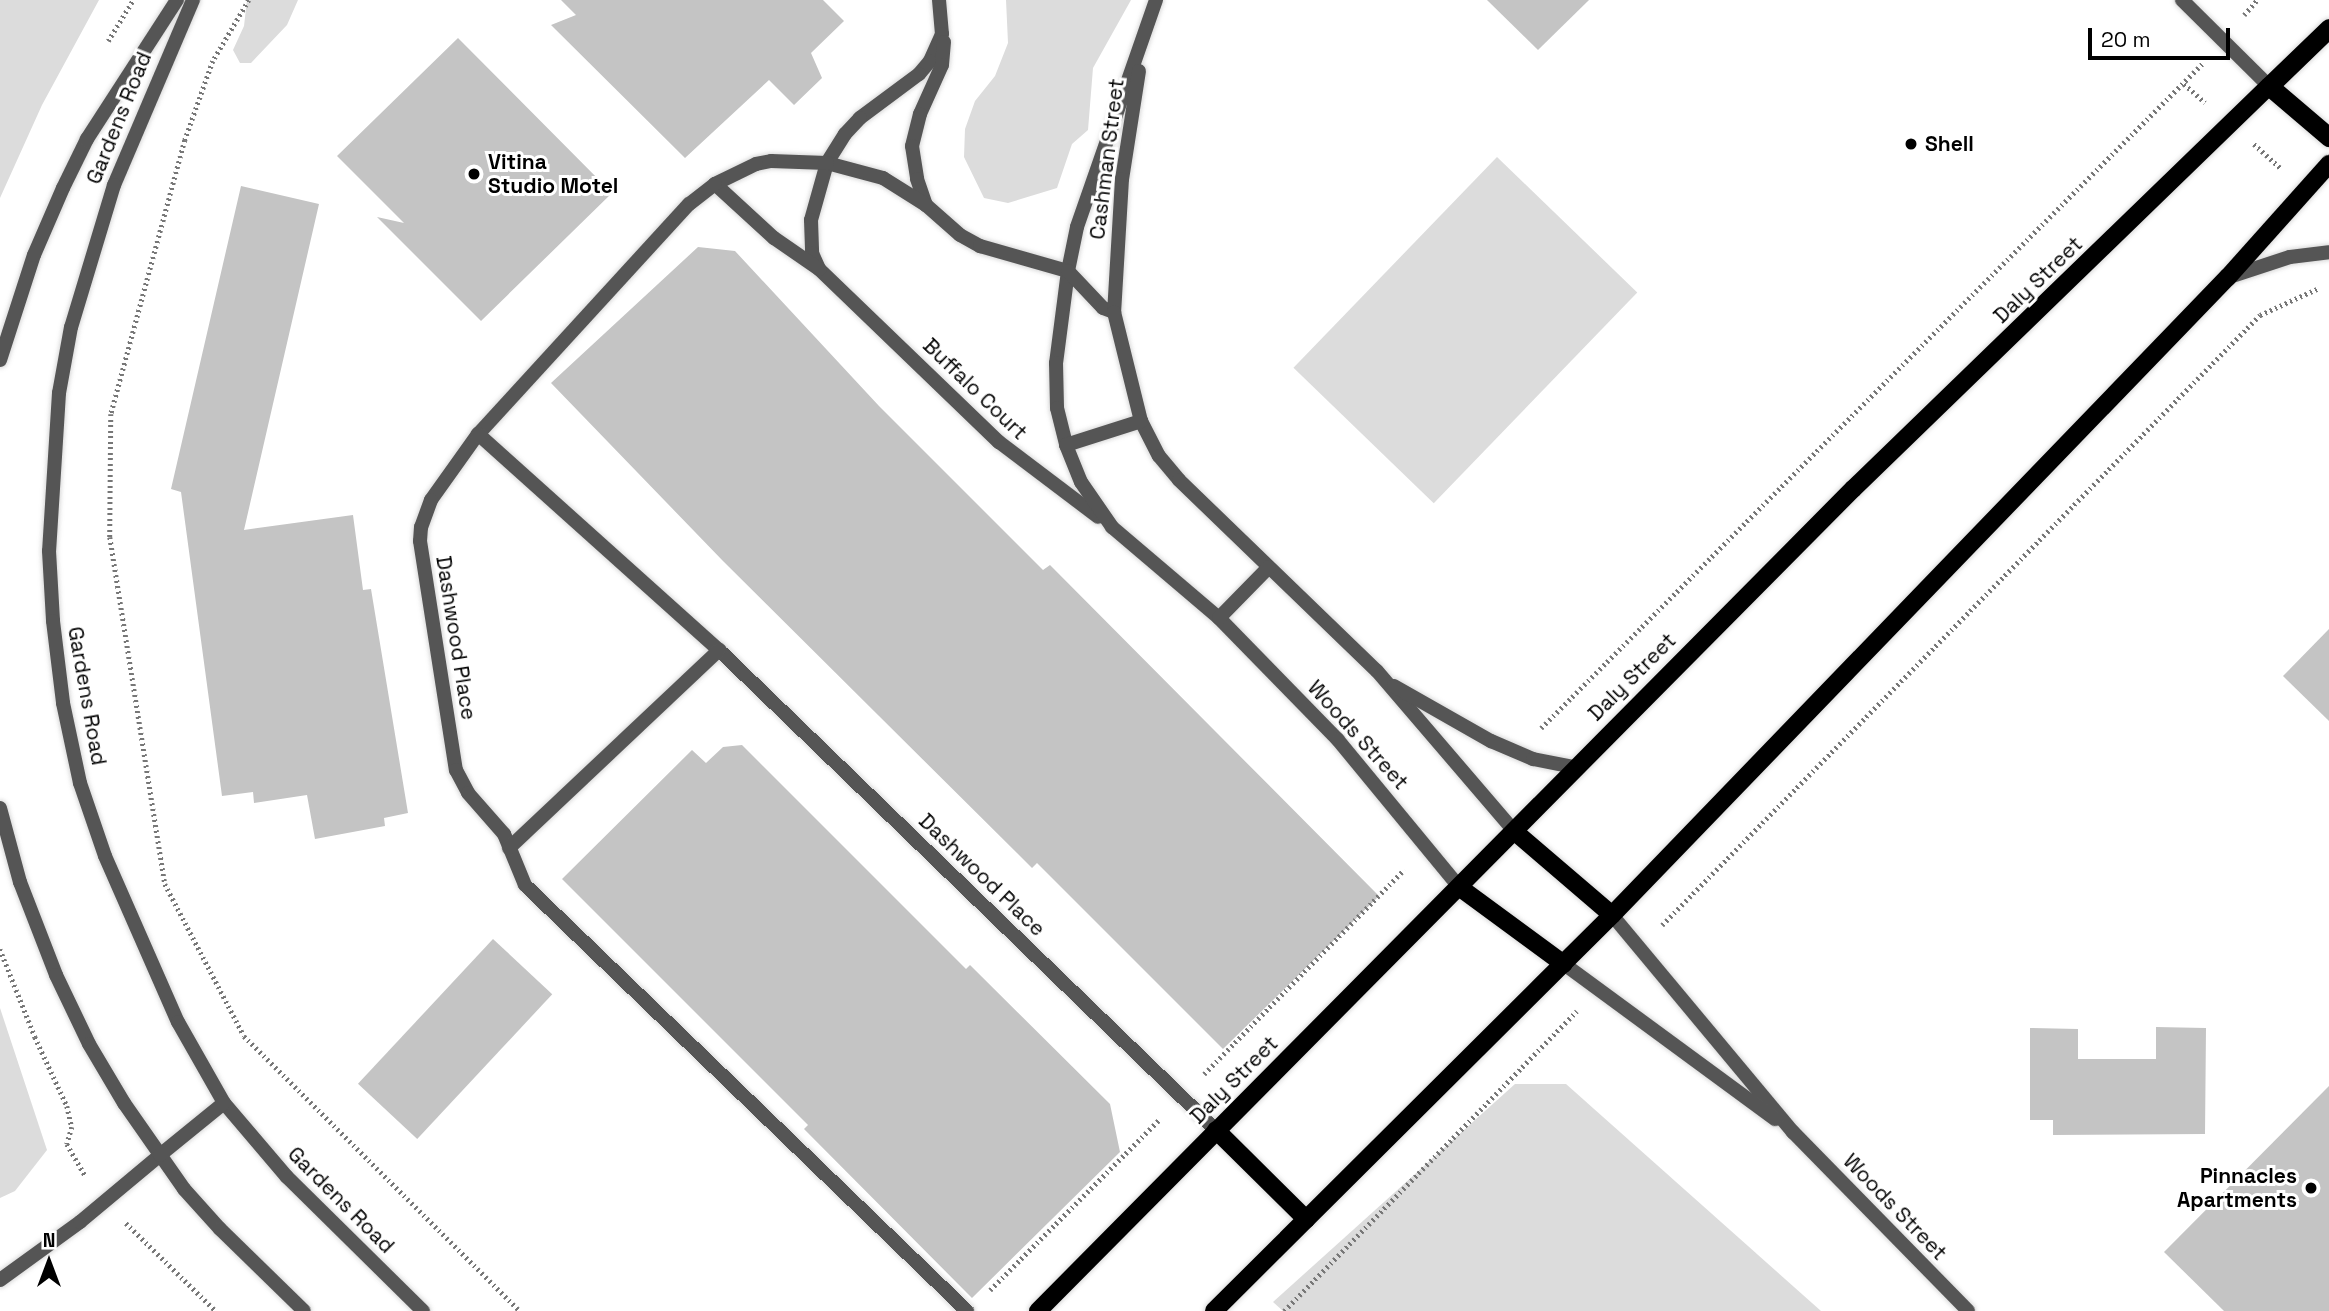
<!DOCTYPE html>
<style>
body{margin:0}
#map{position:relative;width:2329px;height:1311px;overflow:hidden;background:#fff;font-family:"Space Grotesk",sans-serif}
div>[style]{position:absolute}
.green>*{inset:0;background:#dcdcdc;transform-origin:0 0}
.building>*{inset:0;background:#c4c4c4;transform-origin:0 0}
.path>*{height:4.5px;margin-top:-2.25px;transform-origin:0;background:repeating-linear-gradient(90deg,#777 0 2px,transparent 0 5.5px)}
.roads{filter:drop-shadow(0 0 2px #dbdbdb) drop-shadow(0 0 2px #dbdbdb)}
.minor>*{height:14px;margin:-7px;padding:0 7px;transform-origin:7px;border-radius:7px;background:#555}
.tertiary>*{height:14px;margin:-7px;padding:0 7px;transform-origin:7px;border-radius:7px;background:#555}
.primary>*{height:18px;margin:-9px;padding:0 9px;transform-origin:9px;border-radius:9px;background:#000}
.trunk>*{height:19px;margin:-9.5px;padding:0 9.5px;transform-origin:9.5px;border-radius:9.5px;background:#000}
.dots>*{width:19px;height:19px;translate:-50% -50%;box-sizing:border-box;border:4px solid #fff;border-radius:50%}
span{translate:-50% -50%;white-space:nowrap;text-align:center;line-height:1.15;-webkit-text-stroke:6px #fff;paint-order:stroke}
.street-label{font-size:21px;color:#000}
.poi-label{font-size:21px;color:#000;font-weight:700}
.left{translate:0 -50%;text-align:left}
.right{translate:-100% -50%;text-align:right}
.north{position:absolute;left:14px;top:1227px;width:70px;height:70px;-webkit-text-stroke:5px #fff;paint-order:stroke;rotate:0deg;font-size:19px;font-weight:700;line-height:28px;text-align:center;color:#000}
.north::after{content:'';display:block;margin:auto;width:24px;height:32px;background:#000;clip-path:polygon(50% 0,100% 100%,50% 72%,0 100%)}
.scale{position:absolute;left:2088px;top:28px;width:142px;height:32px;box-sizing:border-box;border:4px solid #000;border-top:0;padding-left:9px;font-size:21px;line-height:24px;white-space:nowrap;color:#000;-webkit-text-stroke:5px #fff;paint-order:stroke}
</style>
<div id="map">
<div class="green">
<i style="clip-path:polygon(0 0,99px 0,42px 105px,0 198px)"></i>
<i style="clip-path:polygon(247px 0,298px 0,287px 25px,251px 63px,240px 63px,233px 50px,244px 26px)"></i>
<i style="clip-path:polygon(1006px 0,1131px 0,1093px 68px,1088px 130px,1072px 144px,1057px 188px,1008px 203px,984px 198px,964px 157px,965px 129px,975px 101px,995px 76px,1008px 43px)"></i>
<i style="left:1497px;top:157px;width:195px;height:293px;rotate:44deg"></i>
<i style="clip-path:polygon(0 1008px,47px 1150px,15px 1191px,0 1198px)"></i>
<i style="clip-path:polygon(1515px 1084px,1566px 1084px,1821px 1311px,1283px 1311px,1273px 1302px)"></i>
</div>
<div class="building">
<i style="clip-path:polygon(561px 0,823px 0,844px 21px,811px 53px,822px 78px,794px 105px,769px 80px,685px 158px,551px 25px,576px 15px)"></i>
<i style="clip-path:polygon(1487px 0,1589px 0,1538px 50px)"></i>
<i style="clip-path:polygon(458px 38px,612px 193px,481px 321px,377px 217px,404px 223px,337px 156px)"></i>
<i style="clip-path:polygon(241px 186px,319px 204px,244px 530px,353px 515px,363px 590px,371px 589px,408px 813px,384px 818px,385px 826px,315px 839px,307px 795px,254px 803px,253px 792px,222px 796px,181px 492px,171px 489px)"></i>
<i style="clip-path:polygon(698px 247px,735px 251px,879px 406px,1043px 570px,1050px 565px,1379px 896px,1223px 1049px,1037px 863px,1032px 868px,723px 561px,551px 383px)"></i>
<i style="clip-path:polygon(2329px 629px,2329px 721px,2283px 676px)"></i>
<i style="clip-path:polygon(742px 745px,966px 969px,970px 965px,1110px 1104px,1120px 1152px,972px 1298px,804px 1129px,808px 1125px,562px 879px,692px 750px,706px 763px,723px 747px)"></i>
<i style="left:493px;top:939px;width:81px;height:198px;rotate:43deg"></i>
<i style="clip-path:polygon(2156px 1027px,2206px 1028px,2205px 1134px,2053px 1135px,2053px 1120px,2030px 1120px,2030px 1028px,2078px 1029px,2078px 1059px,2156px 1059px)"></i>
<i style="clip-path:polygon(2329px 1086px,2329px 1311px,2224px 1311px,2164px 1252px)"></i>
</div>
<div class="path">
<i style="left:249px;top:0;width:71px;rotate:120.5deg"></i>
<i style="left:213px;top:61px;width:84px;rotate:109.5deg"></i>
<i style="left:185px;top:140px;width:284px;rotate:105.1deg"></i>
<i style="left:111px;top:414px;width:123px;rotate:90.5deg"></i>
<i style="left:110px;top:537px;width:351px;rotate:81deg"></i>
<i style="left:165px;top:884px;width:171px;rotate:62.5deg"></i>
<i style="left:244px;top:1036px;width:390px;rotate:44.9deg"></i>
<i style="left:2244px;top:15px;width:20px;rotate:-49deg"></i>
<i style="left:108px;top:41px;width:48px;rotate:-58.6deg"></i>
<i style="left:2184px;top:84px;width:28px;rotate:41deg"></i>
<i style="left:2254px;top:144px;width:36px;rotate:42deg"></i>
<i style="left:1541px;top:728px;width:937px;rotate:-45.13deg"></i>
<i style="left:1662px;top:925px;width:854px;rotate:-45.57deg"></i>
<i style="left:2260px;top:315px;width:65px;rotate:-24.6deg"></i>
<i style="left:0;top:949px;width:95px;rotate:68.3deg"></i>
<i style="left:35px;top:1037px;width:76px;rotate:65.1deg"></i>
<i style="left:67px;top:1106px;width:22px;rotate:77deg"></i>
<i style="left:72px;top:1127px;width:18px;rotate:106deg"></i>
<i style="left:67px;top:1144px;width:38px;rotate:60deg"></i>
<i style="left:1204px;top:1074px;width:286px;rotate:-45.6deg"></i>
<i style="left:126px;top:1223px;width:126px;rotate:44.4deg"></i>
<i style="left:990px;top:1290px;width:240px;rotate:-45.2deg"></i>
<i style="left:1284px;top:1311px;width:419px;rotate:-45.7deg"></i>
</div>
<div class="roads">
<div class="minor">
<i style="left:939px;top:0;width:34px;rotate:85deg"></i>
<i style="left:942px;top:34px;width:30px;rotate:114deg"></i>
<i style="left:930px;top:61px;width:17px;rotate:130deg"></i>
<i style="left:919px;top:74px;width:74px;rotate:143.3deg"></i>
<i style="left:860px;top:118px;width:22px;rotate:133deg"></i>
<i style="left:845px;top:134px;width:34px;rotate:122deg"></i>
<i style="left:827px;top:163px;width:59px;rotate:105.7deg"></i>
<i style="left:811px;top:220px;width:33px;rotate:88deg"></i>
<i style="left:812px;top:253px;width:17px;rotate:66deg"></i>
<i style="left:819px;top:269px;width:250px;rotate:43.9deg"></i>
<i style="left:999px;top:442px;width:124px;rotate:37.1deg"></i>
<i style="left:1156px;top:0;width:240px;rotate:109.2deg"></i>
<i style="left:1077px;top:227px;width:45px;rotate:101.6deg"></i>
<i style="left:1068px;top:271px;width:93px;rotate:97.4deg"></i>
<i style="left:1056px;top:363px;width:45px;rotate:88.7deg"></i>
<i style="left:1057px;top:408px;width:38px;rotate:76deg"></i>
<i style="left:1066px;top:445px;width:40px;rotate:68deg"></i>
<i style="left:1081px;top:482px;width:55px;rotate:55.4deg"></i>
<i style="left:1112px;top:527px;width:140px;rotate:40.4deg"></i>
<i style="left:1219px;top:618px;width:170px;rotate:45.7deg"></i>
<i style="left:1338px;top:740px;width:190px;rotate:50.5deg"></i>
<i style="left:2182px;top:0;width:122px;rotate:44.7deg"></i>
<i style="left:944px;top:42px;width:23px;rotate:95deg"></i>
<i style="left:942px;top:65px;width:54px;rotate:114.2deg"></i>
<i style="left:920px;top:114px;width:33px;rotate:104deg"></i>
<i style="left:912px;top:146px;width:33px;rotate:81deg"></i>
<i style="left:917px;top:179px;width:28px;rotate:71deg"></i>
<i style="left:926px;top:205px;width:45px;rotate:41.4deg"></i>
<i style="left:960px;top:235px;width:23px;rotate:29deg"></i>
<i style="left:980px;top:246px;width:91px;rotate:15.9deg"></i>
<i style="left:1068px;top:271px;width:51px;rotate:46.6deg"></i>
<i style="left:1103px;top:308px;width:12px;rotate:20deg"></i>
<i style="left:1139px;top:71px;width:109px;rotate:98.9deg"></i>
<i style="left:1122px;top:179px;width:133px;rotate:93.4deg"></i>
<i style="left:1114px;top:312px;width:112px;rotate:76.1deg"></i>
<i style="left:1141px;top:421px;width:39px;rotate:63deg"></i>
<i style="left:1159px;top:456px;width:31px;rotate:50deg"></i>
<i style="left:1179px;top:480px;width:275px;rotate:44deg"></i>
<i style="left:1377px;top:671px;width:211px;rotate:49.4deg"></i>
<i style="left:715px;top:184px;width:80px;rotate:42.5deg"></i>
<i style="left:774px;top:238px;width:55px;rotate:34.6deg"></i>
<i style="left:926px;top:205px;width:51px;rotate:-147.9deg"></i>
<i style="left:883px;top:178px;width:58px;rotate:-165deg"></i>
<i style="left:827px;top:163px;width:56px;rotate:-178deg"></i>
<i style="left:771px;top:161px;width:15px;rotate:169deg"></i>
<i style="left:756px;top:164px;width:46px;rotate:154deg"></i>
<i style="left:715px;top:184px;width:33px;rotate:142deg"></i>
<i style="left:689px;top:204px;width:312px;rotate:132.5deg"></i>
<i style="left:478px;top:434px;width:81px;rotate:125.5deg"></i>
<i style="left:431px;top:500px;width:29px;rotate:110deg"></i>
<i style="left:421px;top:527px;width:14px;rotate:94deg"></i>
<i style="left:420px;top:541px;width:232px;rotate:81.1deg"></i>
<i style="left:456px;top:770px;width:26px;rotate:62deg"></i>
<i style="left:468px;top:793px;width:55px;rotate:48.7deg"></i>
<i style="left:504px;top:834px;width:55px;rotate:67.6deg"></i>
<i style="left:525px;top:885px;width:614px;rotate:43.94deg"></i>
<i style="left:478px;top:434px;width:324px;rotate:41.9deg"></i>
<i style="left:719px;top:650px;width:691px;rotate:44deg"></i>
<i style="left:1066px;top:445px;width:79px;rotate:-17.7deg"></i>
<i style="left:1219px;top:618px;width:71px;rotate:-45.6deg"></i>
<i style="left:1394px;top:686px;width:112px;rotate:29.6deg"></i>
<i style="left:1491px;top:741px;width:46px;rotate:23.2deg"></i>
<i style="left:1533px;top:759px;width:42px;rotate:11deg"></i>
<i style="left:509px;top:848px;width:289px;rotate:-43.3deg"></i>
<i style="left:1612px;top:915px;width:283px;rotate:50.2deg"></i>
<i style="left:1793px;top:1132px;width:250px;rotate:45.6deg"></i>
<i style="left:1564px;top:964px;width:262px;rotate:36.3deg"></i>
<i style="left:0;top:1280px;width:99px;rotate:-35.9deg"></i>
<i style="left:80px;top:1222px;width:104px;rotate:-39.9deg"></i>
</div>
<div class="tertiary">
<i style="left:193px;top:0;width:201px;rotate:113.1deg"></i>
<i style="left:114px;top:185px;width:148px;rotate:106.8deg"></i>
<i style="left:71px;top:327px;width:67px;rotate:100.3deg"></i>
<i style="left:59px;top:393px;width:158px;rotate:93.6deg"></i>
<i style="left:49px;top:551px;width:70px;rotate:86.7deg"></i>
<i style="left:53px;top:621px;width:83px;rotate:83deg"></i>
<i style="left:63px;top:703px;width:82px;rotate:78deg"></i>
<i style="left:80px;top:783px;width:77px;rotate:71.1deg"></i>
<i style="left:105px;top:856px;width:181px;rotate:66.3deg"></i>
<i style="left:178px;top:1022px;width:93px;rotate:60.4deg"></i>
<i style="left:224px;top:1103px;width:97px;rotate:49.6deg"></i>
<i style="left:287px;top:1177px;width:191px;rotate:44.6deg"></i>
<i style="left:2229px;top:277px;width:64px;rotate:-18.2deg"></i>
<i style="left:2290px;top:257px;width:39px;rotate:-7deg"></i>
<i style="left:0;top:360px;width:110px;rotate:-72.1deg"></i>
<i style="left:34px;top:255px;width:73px;rotate:-66.6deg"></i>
<i style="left:63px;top:188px;width:55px;rotate:-63.9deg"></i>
<i style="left:87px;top:139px;width:166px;rotate:-57.1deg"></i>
<i style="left:0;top:808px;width:77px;rotate:74.9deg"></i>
<i style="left:20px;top:882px;width:100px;rotate:68.8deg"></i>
<i style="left:56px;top:975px;width:76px;rotate:64.4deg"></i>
<i style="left:89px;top:1044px;width:69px;rotate:59.3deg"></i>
<i style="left:124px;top:1103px;width:105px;rotate:55.1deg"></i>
<i style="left:184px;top:1189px;width:54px;rotate:48deg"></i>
<i style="left:220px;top:1229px;width:117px;rotate:44.3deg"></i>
<i style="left:160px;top:1155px;width:82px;rotate:-39.1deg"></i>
</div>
<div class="primary">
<i style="left:1514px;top:831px;width:129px;rotate:40.6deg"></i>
<i style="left:1459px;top:887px;width:130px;rotate:36.3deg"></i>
<i style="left:1216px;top:1130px;width:127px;rotate:44.7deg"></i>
<i style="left:1038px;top:1311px;width:1158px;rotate:-45.25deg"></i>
<i style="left:1853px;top:489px;width:579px;rotate:-44.09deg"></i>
<i style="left:1214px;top:1311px;width:561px;rotate:-44.86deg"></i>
<i style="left:1612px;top:915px;width:887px;rotate:-46.01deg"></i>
<i style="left:2228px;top:277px;width:152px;rotate:-48.2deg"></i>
</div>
<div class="trunk">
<i style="left:2329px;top:28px;width:83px;rotate:136deg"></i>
<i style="left:2269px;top:86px;width:79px;rotate:40.4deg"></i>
</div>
</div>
<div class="dots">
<i style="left:1911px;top:144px;background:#000"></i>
<i style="left:474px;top:174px;background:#000"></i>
<i style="left:2311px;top:1188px;background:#000"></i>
</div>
<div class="street-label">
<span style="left:119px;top:118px;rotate:-68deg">Gardens Road</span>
<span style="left:1107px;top:159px;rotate:-83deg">Cashman Street</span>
<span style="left:2038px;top:280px;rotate:-44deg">Daly Street</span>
<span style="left:975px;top:389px;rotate:44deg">Buffalo Court</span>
<span style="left:456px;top:638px;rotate:81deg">Dashwood Place</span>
<span style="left:1632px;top:677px;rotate:-45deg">Daly Street</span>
<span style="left:87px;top:696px;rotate:80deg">Gardens Road</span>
<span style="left:1358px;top:735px;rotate:48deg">Woods Street</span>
<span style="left:982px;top:875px;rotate:44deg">Dashwood Place</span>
<span style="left:1234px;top:1080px;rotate:-45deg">Daly Street</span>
<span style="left:341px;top:1200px;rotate:45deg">Gardens Road</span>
<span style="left:1895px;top:1207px;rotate:46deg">Woods Street</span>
</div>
<div class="poi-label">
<span class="left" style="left:1925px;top:144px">Shell</span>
<span class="left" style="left:488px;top:174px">Vitina<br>Studio Motel</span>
<span class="right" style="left:2297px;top:1188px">Pinnacles<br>Apartments</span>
</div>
<div class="north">N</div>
<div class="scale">20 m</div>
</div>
